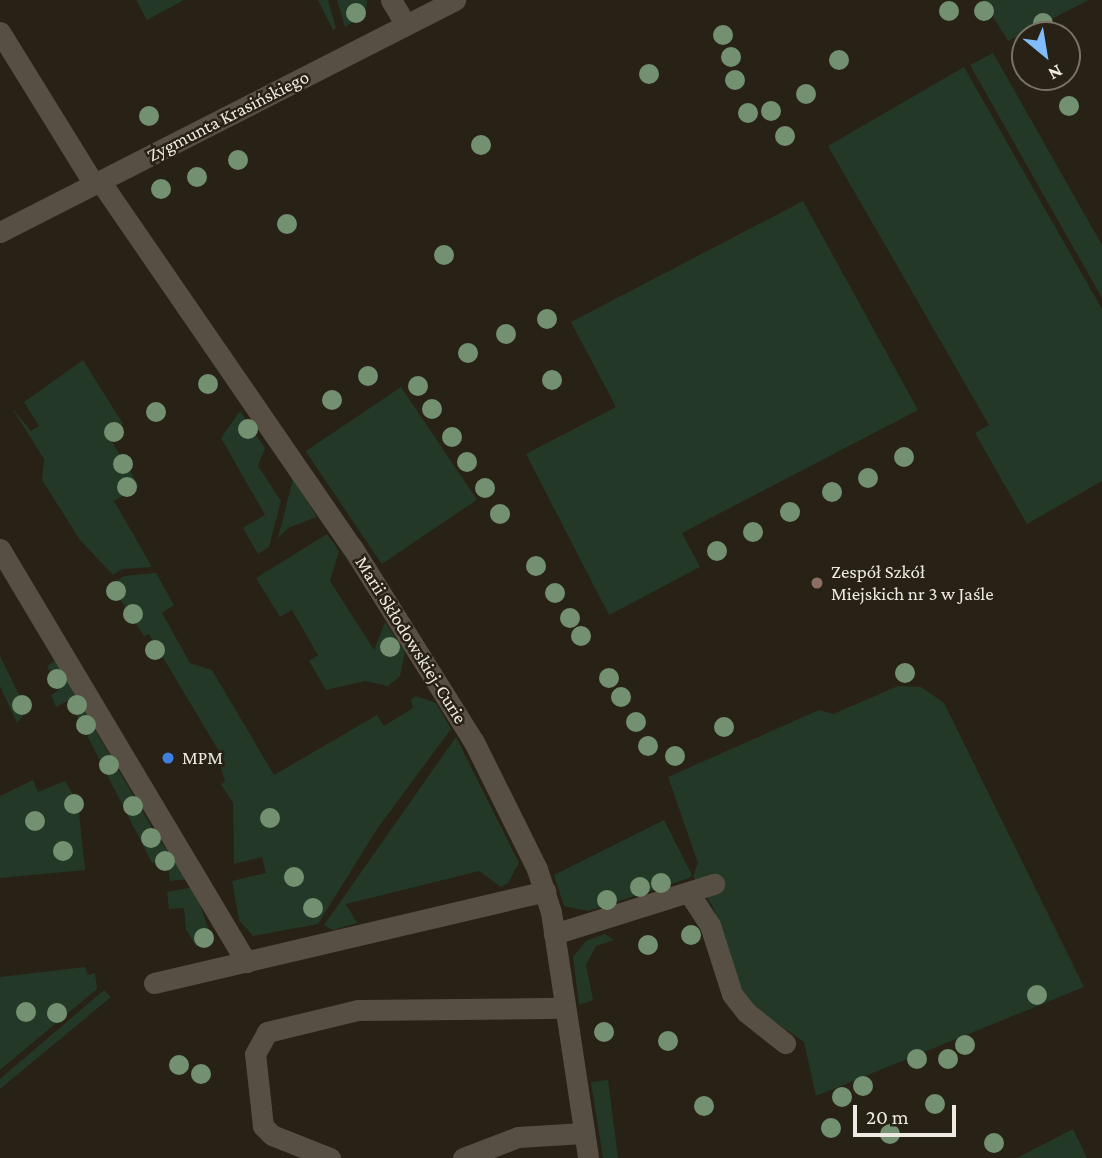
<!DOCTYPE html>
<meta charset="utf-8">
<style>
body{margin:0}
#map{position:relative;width:1102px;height:1158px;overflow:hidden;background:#282116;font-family:"Crimson Pro",serif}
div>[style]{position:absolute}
.green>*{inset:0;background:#243828;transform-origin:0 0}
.minor>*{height:21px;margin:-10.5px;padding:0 10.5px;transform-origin:10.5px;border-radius:10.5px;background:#574f43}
.trees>*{width:20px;height:20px;margin:-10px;border-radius:50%;background:#739170}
.dots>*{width:19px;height:19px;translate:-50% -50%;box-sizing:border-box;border:4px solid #282116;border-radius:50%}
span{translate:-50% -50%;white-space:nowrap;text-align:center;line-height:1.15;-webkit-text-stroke:5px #282116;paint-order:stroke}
.street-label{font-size:19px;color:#eee9e2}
.poi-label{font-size:19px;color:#eee9e2}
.left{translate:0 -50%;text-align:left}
.north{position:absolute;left:1011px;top:21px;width:70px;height:70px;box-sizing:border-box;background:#282116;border:2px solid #777168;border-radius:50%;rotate:150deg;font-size:19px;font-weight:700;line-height:28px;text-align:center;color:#eee9e2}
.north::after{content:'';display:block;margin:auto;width:24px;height:32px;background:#80bdfa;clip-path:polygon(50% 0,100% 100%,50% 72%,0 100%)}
.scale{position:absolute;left:853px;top:1105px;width:103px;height:32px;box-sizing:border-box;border:4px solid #eee9e2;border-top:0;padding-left:9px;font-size:21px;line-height:24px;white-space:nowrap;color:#eee9e2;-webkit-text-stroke:5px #282116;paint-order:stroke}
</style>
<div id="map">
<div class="green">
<i style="clip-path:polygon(136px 0,184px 0,147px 20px)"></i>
<i style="clip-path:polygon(318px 0,328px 0,336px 28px,333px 30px)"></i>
<i style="clip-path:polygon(337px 0,367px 0,366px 14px,345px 27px)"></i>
<i style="clip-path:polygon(983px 0,1089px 0,1008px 41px)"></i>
<i style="clip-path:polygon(993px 53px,1102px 245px,1102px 298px,970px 65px)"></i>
<i style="clip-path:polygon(964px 67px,1102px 309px,1102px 481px,1027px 524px,975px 433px,989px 425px,828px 146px)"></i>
<i style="clip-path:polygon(803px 201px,918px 410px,682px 533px,700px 567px,609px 615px,526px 454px,616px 407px,571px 322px)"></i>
<i style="clip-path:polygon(83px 360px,123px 424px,107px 434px,139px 486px,114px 501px,152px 567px,122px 569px,113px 575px,80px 540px,42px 480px,44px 459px,12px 408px,31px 431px,39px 426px,24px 402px)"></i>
<i style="left:401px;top:387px;width:136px;height:115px;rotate:56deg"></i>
<i style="clip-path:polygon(240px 411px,265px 448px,258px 466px,281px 501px,269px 547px,258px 554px,243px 528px,265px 515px,221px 438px)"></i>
<i style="clip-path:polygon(293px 479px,317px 517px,288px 528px,278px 538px)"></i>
<i style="clip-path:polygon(327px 534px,339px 551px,330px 581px,374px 650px,385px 622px,405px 652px,400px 676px,388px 686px,365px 681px,326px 690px,309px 661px,318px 655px,292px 610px,280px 617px,256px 578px)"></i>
<i style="clip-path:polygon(156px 573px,174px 605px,162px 613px,190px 663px,212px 670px,274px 775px,377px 715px,384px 726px,413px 708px,411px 700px,416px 696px,436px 703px,451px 729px,377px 829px,318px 924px,253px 936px,239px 920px,232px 881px,266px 873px,262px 857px,234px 864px,233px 803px,221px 784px,225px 782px,219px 760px,223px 758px,149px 634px,144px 636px,111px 585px,124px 576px)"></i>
<i style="clip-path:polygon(0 656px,27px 711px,17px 723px,0 686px)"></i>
<i style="clip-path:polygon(55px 661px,158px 838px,189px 879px,170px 881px,168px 865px,152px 863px,69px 700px,56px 707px,51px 695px,59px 690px,47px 666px)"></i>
<i style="clip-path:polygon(898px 686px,921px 687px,944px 703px,1084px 987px,816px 1096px,804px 1042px,752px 1006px,738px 989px,713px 907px,693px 876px,698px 863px,668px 777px,819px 710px,833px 714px)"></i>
<i style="clip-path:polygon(456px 737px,519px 863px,508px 883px,501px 887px,479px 871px,346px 904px,357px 923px,333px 930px,324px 925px)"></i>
<i style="clip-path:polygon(33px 780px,38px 792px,65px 781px,69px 788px,78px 803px,85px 870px,0 878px,0 796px)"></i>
<i style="clip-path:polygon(664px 820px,692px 875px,689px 878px,589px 911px,564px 906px,554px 875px)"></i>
<i style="clip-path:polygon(194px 887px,213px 943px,196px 946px,186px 930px,184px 908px,169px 909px,167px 892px)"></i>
<i style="clip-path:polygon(605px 934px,614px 940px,596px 946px,586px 965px,593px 1000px,579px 1005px,573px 957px,586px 941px)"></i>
<i style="clip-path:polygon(85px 967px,88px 975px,95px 973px,97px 989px,0 1070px,0 977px)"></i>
<i style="clip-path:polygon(104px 990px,111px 997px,0 1089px,0 1079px)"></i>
<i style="clip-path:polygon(608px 1080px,618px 1158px,603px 1158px,591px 1082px)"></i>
<i style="clip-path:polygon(1073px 1129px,1087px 1158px,1017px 1158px)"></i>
</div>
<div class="minor">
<i style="left:391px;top:0;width:29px;rotate:59deg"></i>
<i style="left:0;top:32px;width:179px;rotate:58.3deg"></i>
<i style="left:100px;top:181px;width:444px;rotate:55.5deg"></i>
<i style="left:352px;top:547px;width:230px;rotate:58deg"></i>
<i style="left:474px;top:742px;width:142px;rotate:63.6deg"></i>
<i style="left:537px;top:869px;width:45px;rotate:72deg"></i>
<i style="left:551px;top:912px;width:249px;rotate:81.4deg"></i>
<i style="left:0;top:232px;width:511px;rotate:-27.02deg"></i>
<i style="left:0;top:549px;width:481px;rotate:59.2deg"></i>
<i style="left:689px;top:893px;width:38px;rotate:57deg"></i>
<i style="left:710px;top:925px;width:72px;rotate:72.3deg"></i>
<i style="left:732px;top:994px;width:23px;rotate:52deg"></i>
<i style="left:746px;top:1012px;width:50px;rotate:38.5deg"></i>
<i style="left:554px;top:934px;width:168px;rotate:-17.4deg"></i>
<i style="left:154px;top:983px;width:402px;rotate:-13.2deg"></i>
<i style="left:330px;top:1158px;width:62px;rotate:-158.4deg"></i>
<i style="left:272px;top:1135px;width:13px;rotate:-135deg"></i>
<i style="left:263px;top:1126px;width:72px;rotate:-96.3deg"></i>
<i style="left:255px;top:1054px;width:25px;rotate:-61deg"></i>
<i style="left:267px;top:1032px;width:94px;rotate:-13.6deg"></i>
<i style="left:358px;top:1010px;width:207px;rotate:-0.6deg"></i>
<i style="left:463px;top:1158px;width:59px;rotate:-20.9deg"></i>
<i style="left:518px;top:1137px;width:65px;rotate:-3.5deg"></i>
</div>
<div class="trees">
<i style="left:949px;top:11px"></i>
<i style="left:984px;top:11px"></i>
<i style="left:356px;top:13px"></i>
<i style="left:1043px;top:23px"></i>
<i style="left:723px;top:35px"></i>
<i style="left:731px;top:57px"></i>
<i style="left:839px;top:60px"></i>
<i style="left:649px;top:74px"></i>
<i style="left:735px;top:80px"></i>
<i style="left:806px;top:94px"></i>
<i style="left:1069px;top:106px"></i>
<i style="left:771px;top:111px"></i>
<i style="left:748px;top:113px"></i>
<i style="left:149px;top:116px"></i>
<i style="left:785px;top:136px"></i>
<i style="left:481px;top:145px"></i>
<i style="left:238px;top:160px"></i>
<i style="left:197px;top:177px"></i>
<i style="left:161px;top:189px"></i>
<i style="left:287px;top:224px"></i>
<i style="left:444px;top:255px"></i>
<i style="left:547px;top:319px"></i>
<i style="left:506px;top:334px"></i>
<i style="left:468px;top:353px"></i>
<i style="left:368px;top:376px"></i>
<i style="left:552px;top:380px"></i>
<i style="left:208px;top:384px"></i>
<i style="left:418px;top:386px"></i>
<i style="left:332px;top:400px"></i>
<i style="left:432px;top:409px"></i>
<i style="left:156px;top:412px"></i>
<i style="left:248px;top:429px"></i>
<i style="left:114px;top:432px"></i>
<i style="left:452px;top:437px"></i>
<i style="left:904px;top:457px"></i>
<i style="left:467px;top:462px"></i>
<i style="left:123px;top:464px"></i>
<i style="left:868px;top:478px"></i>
<i style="left:127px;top:487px"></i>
<i style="left:485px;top:488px"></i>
<i style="left:832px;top:492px"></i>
<i style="left:790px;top:512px"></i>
<i style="left:500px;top:514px"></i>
<i style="left:753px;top:532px"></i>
<i style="left:717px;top:551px"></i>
<i style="left:536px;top:566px"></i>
<i style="left:116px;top:591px"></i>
<i style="left:555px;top:593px"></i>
<i style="left:133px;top:614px"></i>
<i style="left:570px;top:618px"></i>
<i style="left:581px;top:636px"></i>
<i style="left:390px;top:647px"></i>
<i style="left:155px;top:650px"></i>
<i style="left:905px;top:673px"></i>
<i style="left:609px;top:678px"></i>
<i style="left:57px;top:679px"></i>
<i style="left:621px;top:697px"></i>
<i style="left:22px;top:705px"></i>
<i style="left:77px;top:705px"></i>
<i style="left:636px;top:722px"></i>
<i style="left:86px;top:725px"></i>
<i style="left:724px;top:727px"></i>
<i style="left:648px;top:746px"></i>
<i style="left:675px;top:756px"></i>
<i style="left:109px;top:765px"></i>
<i style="left:74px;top:804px"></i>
<i style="left:133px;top:806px"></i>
<i style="left:270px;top:818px"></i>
<i style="left:35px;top:821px"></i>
<i style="left:151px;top:838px"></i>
<i style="left:63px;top:851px"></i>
<i style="left:165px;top:861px"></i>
<i style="left:294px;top:877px"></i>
<i style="left:661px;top:883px"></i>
<i style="left:640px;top:887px"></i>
<i style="left:607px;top:900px"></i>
<i style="left:313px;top:908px"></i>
<i style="left:691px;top:935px"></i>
<i style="left:204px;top:938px"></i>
<i style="left:648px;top:945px"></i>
<i style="left:1037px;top:995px"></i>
<i style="left:26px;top:1012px"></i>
<i style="left:57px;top:1013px"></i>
<i style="left:604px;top:1032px"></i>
<i style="left:668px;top:1041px"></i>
<i style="left:965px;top:1045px"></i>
<i style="left:917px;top:1059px"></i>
<i style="left:948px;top:1059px"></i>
<i style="left:179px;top:1065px"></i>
<i style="left:201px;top:1074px"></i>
<i style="left:863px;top:1086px"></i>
<i style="left:842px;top:1097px"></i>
<i style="left:935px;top:1104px"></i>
<i style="left:704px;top:1106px"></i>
<i style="left:831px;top:1128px"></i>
<i style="left:890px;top:1134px"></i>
<i style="left:994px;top:1143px"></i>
</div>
<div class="dots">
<i style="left:817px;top:583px;background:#8d6e63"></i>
<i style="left:168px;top:758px;background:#3f7fe0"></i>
</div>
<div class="street-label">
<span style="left:228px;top:116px;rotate:-27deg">Zygmunta Krasińskiego</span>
<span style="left:411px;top:640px;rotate:58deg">Marii Skłodowskiej-Curie</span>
</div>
<div class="poi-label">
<span class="left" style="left:831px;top:583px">Zespół Szkół<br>Miejskich nr 3 w Jaśle</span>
<span class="left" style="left:182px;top:758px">MPM</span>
</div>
<div class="north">N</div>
<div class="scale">20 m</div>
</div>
